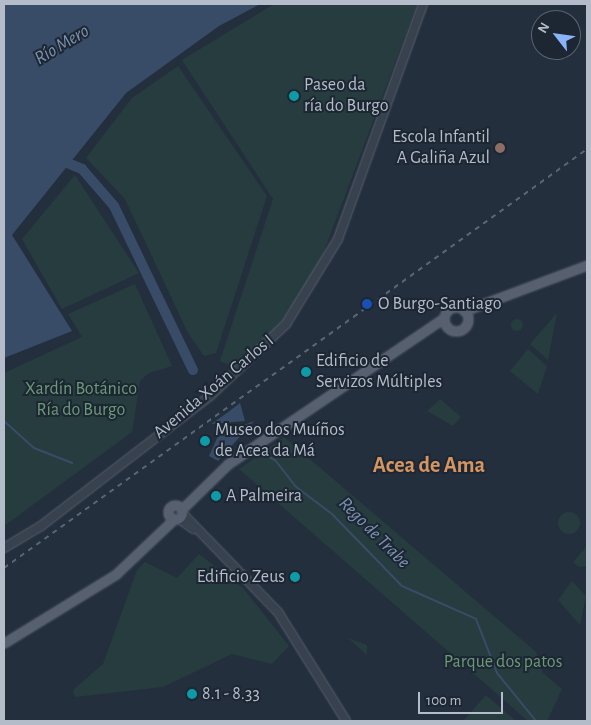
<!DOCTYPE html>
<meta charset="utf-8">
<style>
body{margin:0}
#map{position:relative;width:591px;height:725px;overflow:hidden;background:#242f3e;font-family:"Alegreya Sans",sans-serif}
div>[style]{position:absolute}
.green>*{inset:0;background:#263c3f}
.round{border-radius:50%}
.water>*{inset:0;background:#394c67}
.stream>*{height:2px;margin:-1px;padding:0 1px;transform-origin:1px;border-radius:1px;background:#394c67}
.river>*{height:10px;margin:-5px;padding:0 5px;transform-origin:5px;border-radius:5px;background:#394c67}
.roads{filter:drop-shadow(0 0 1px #565f6c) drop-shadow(0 0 1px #565f6c)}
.minor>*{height:8px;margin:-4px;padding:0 4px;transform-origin:4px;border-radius:4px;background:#38414e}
.major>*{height:9px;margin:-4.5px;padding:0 4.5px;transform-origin:4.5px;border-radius:4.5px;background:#56606e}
.major>.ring{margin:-4.5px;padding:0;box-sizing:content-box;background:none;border:9px solid #56606e;border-radius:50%}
.rail>*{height:2px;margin-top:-1px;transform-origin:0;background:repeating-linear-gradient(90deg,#5a6575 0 5px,transparent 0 10px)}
.dots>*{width:14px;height:14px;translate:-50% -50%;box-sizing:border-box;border:2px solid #1d2633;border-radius:50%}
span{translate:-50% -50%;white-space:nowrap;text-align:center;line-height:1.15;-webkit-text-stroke:4px #1d2633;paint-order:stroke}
.poi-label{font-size:18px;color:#b4bcc9}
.left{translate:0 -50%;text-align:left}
.right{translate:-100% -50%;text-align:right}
.street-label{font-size:18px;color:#b4bcc9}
.park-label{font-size:18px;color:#6b9a76}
.water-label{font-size:19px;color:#7c92b1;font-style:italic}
.district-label{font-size:22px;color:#d59563;font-weight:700}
.frame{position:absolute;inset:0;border:5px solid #b4bcc9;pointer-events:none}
.north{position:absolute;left:531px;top:10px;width:50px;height:50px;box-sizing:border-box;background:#1d2633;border:1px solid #59626f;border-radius:50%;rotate:300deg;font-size:14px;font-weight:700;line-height:20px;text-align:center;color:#b4bcc9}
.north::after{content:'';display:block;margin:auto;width:18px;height:22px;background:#8ab4f8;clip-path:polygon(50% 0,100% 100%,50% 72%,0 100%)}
.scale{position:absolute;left:418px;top:692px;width:85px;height:22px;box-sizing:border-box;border:2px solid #b4bcc9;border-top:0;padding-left:6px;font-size:15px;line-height:18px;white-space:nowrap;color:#b4bcc9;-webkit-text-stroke:4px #1d2633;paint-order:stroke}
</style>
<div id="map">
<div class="green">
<i style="clip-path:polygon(274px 4px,417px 4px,317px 270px,276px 329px,236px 368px,220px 361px,273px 199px,182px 60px)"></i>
<i style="clip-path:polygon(178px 66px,267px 196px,216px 353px,204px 356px,188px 333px,125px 199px,86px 158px,132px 98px)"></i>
<i style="clip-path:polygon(75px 175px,139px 273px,62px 309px,22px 239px)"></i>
<i style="clip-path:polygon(135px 284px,172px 366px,149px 373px,140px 381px,132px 432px,4px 526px,4px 373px,82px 337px,68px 314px)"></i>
<i style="clip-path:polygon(557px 313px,548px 360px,530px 344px)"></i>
<i class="round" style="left:511px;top:319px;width:12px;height:12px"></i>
<i style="clip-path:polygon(528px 349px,547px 366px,538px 394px,510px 371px)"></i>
<i style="clip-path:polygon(440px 399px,461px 417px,453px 426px,427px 411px)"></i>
<i style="clip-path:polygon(284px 437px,536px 652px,542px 672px,562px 689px,547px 721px,528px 721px,239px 469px)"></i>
<i class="round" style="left:558px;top:512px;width:22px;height:22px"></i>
<i style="clip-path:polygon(587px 546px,587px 566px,579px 567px,573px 562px)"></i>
<i style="clip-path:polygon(199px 554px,243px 588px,289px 646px,272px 664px,232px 654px,163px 687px,75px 697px,73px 690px,103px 664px,137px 570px,145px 562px,177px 578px)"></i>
<i style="clip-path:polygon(572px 581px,586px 596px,580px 625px,558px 600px)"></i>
<i style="clip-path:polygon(348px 638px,367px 645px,367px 655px)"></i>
<i style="clip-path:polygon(486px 695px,516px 721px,463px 721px)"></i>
</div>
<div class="water">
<i style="clip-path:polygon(4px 4px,260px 4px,219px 26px,126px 93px,12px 235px,72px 331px,4px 358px)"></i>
<i style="clip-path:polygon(240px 403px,245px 421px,211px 424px,227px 413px)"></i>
<i style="clip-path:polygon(254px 421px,218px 461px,209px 456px,218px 436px)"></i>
</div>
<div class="stream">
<i style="left:4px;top:421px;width:40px;rotate:42deg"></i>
<i style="left:34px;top:448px;width:41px;rotate:21.5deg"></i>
<i style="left:261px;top:453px;width:16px;rotate:27deg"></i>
<i style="left:275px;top:460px;width:33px;rotate:52deg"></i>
<i style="left:295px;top:486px;width:46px;rotate:37.1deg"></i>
<i style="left:332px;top:514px;width:100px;rotate:45.8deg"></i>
<i style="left:402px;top:586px;width:81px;rotate:24deg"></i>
<i style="left:476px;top:619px;width:58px;rotate:68.7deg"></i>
<i style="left:497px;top:673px;width:62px;rotate:50.9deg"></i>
</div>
<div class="river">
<i style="left:60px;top:160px;width:24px;rotate:22deg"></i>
<i style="left:82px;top:169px;width:49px;rotate:49.1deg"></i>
<i style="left:114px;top:206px;width:182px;rotate:64.3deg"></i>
</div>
<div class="roads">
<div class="minor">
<i style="left:182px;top:513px;width:138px;rotate:45.9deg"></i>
<i style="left:278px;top:612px;width:128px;rotate:58deg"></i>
<i style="left:178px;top:518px;width:19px;rotate:35deg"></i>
<i style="left:4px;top:548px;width:43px;rotate:-30.7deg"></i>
<i style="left:41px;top:526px;width:215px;rotate:-37.6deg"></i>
<i style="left:211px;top:395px;width:103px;rotate:-43.4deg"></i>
<i style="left:286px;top:324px;width:100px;rotate:-58.5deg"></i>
<i style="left:338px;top:239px;width:250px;rotate:-70.1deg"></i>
</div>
<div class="major">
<i class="ring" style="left:444px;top:307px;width:15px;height:15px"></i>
<i style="left:464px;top:311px;width:131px;rotate:-20.5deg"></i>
<i class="ring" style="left:168px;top:505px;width:5px;height:5px"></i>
<i style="left:182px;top:509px;width:64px;rotate:-44.4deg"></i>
<i style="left:228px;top:464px;width:261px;rotate:-34.1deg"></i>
<i style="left:4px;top:643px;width:132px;rotate:-31.6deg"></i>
<i style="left:116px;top:574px;width:80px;rotate:-43.5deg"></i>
</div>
</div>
<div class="rail">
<i style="left:4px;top:568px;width:718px;rotate:-35.7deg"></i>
</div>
<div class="dots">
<i style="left:294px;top:96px;background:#0f9aa8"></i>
<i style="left:500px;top:148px;background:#8d6e63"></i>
<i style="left:367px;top:304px;background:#1a4fb4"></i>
<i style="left:306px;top:372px;background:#0f9aa8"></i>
<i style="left:205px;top:441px;background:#0f9aa8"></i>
<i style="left:216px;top:496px;background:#0f9aa8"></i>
<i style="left:295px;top:577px;background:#0f9aa8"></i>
<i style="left:192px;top:694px;background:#0f9aa8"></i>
</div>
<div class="poi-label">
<span class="left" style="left:304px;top:96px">Paseo da<br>ría do Burgo</span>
<span class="right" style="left:490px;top:148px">Escola Infantil<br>A Galiña Azul</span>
<span class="left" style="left:378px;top:304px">O Burgo-Santiago</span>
<span class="left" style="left:316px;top:372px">Edificio de<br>Servizos Múltiples</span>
<span class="left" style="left:215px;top:441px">Museo dos Muíños<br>de Acea da Má</span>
<span class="left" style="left:226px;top:496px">A Palmeira</span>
<span class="right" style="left:285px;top:577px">Edificio Zeus</span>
<span class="left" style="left:202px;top:694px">8.1 - 8.33</span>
</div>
<div class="street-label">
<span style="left:214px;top:387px;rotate:-40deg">Avenida Xoán Carlos I</span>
</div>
<div class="park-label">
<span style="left:81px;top:400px">Xardín Botánico<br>Ría do Burgo</span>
<span style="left:503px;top:662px">Parque dos patos</span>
</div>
<div class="water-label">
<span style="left:62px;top:45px;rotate:-31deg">Río Mero</span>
<span style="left:374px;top:533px;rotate:45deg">Rego de Trabe</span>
</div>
<div class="district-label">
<span style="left:429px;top:466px">Acea de Ama</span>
</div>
<div class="frame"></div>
<div class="north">N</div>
<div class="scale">100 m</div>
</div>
